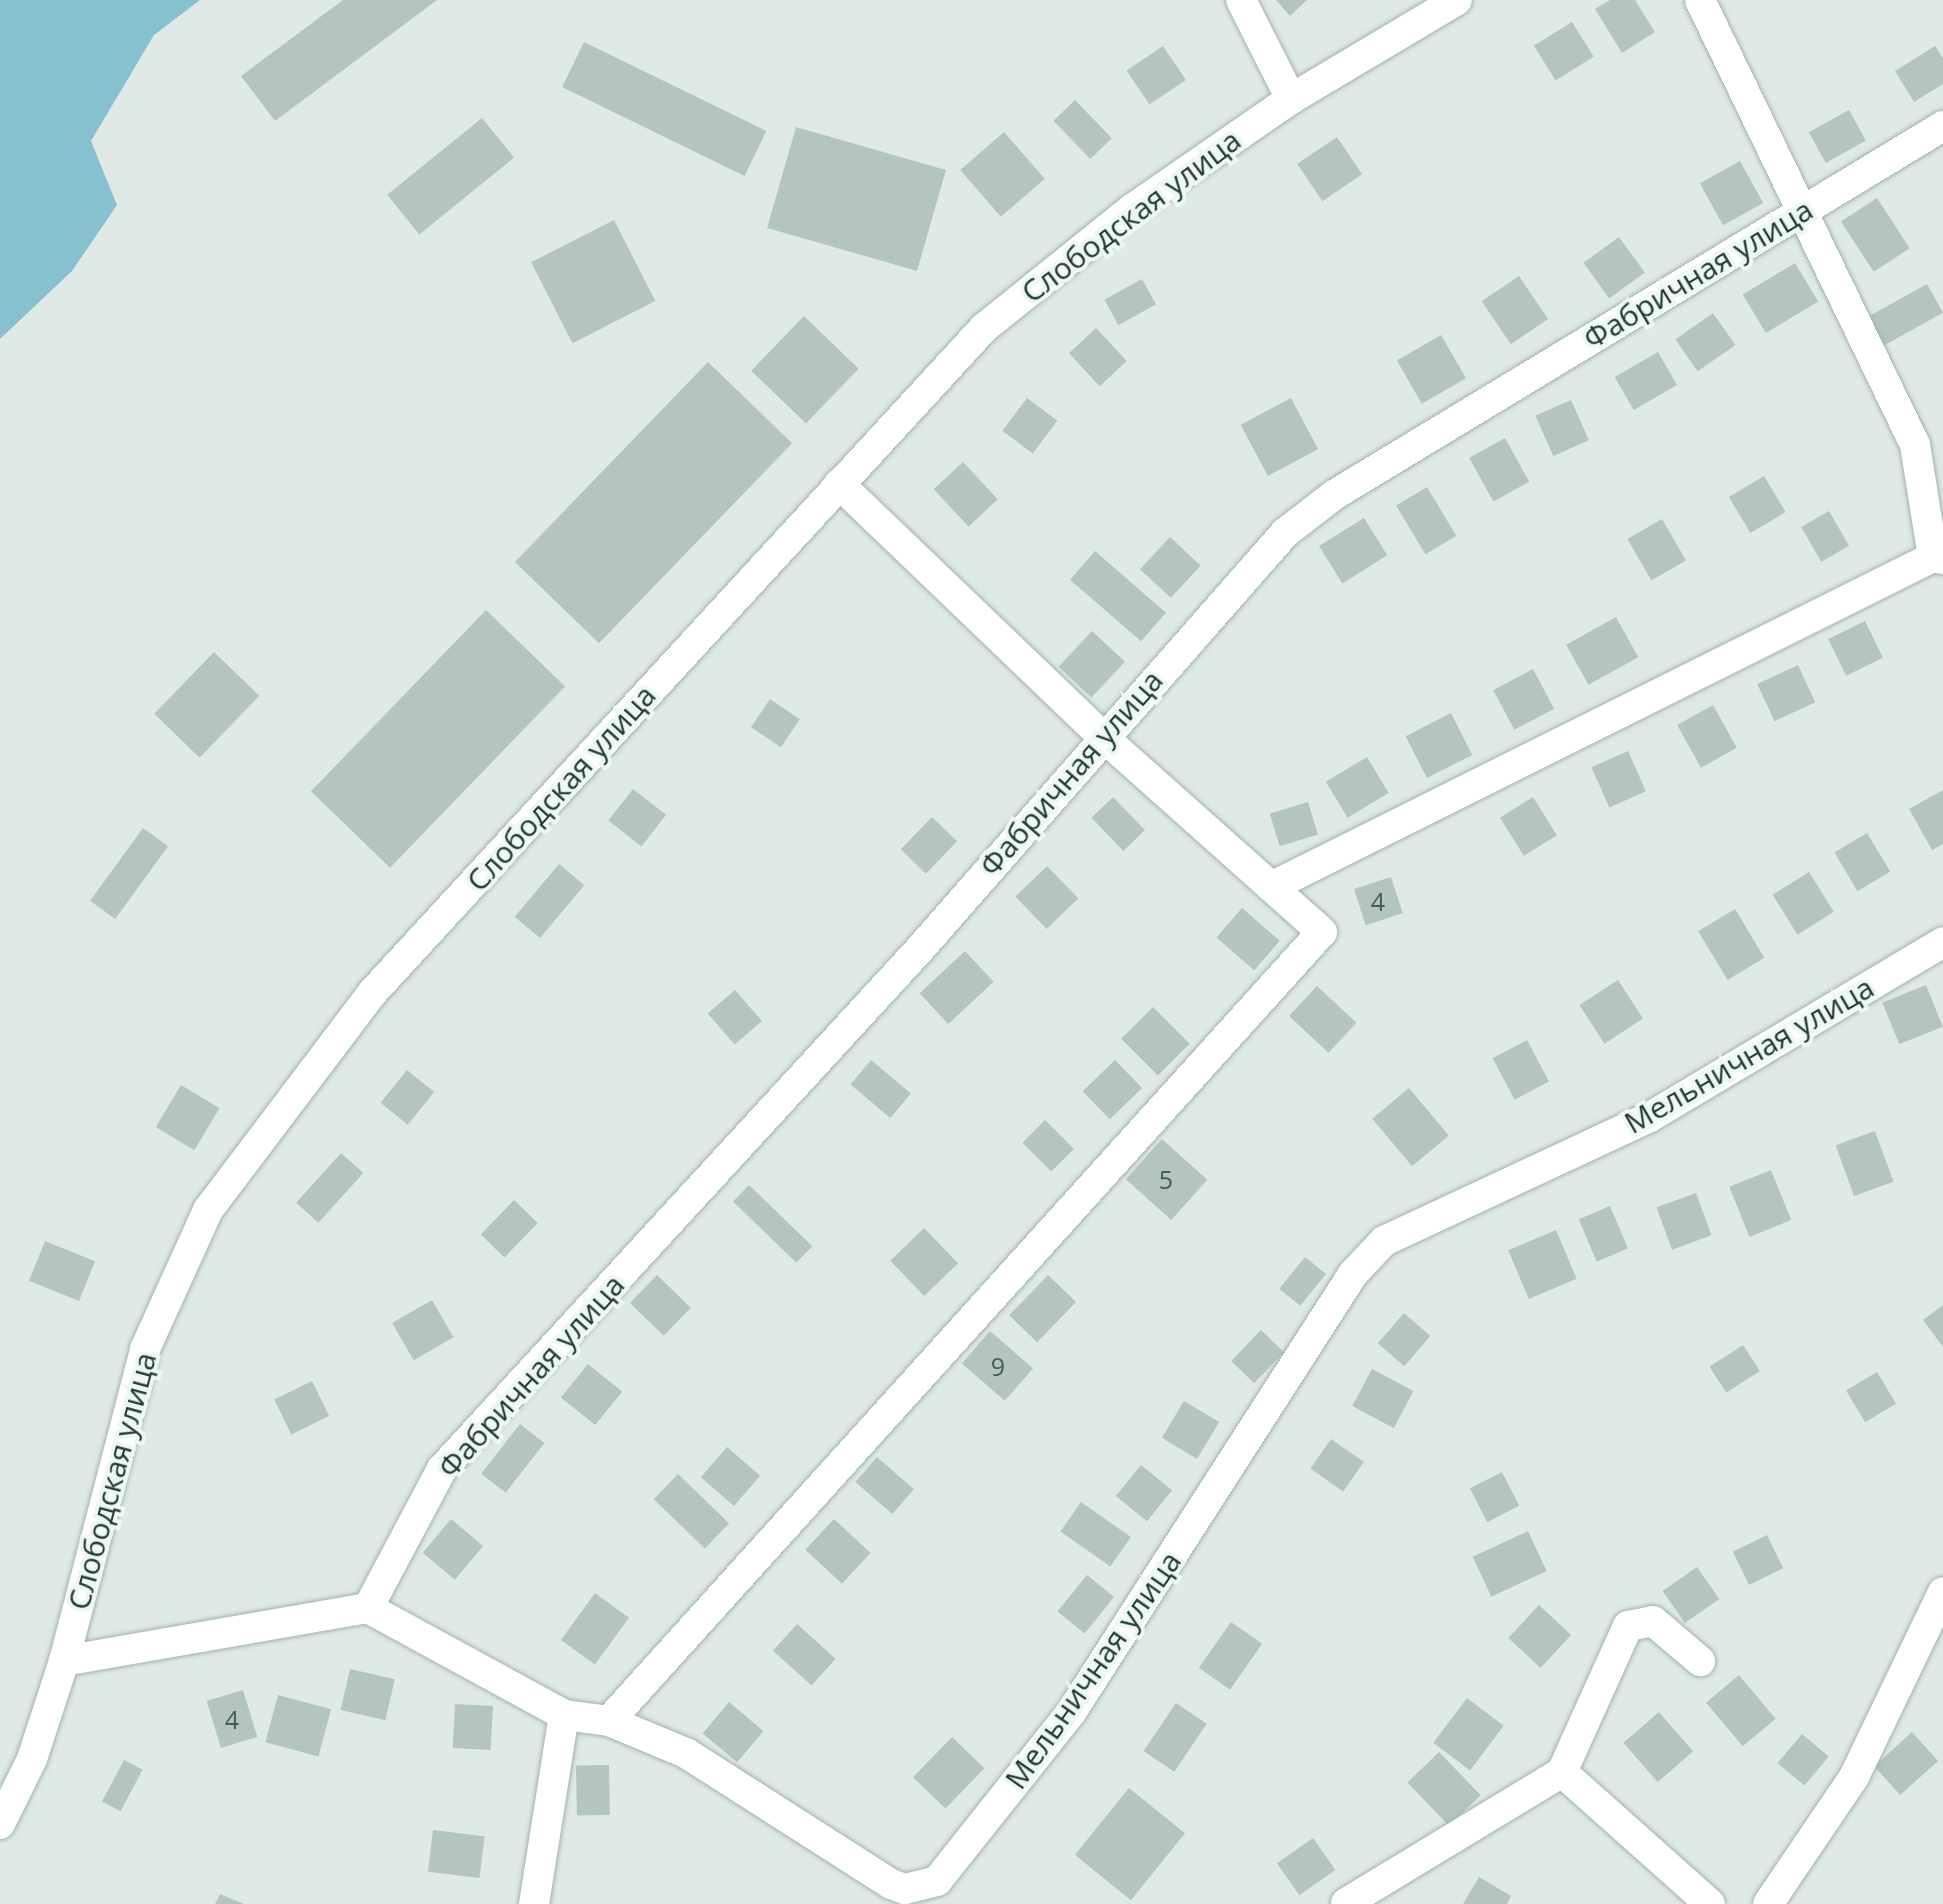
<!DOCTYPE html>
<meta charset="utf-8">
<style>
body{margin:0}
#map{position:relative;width:1943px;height:1904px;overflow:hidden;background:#dfeae6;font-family:"Open Sans",sans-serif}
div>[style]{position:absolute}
.water>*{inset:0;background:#87c1d0}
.building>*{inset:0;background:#b4c5bf;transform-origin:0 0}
.roads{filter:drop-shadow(0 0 2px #a2b2ad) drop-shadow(0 0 2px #a2b2ad)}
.minor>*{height:30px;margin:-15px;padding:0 15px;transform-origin:15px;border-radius:15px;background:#fff}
span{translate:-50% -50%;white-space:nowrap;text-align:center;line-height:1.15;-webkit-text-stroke:8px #eff7f3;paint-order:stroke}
.number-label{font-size:25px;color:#455d57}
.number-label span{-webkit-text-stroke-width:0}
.street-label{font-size:30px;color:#203a34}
</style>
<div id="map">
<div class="water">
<i style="clip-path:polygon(0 0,200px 0,154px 35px,91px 141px,117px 205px,72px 271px,0 339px)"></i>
</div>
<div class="building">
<i style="clip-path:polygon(343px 0,437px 0,275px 121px,241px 76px)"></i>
<i style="clip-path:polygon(1276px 0,1307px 0,1290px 16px)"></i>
<i style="clip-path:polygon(1610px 0,1635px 0,1655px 32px,1622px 53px,1595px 9px)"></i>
<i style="left:1572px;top:22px;width:41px;height:45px;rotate:58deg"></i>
<i style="left:584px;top:42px;width:203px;height:50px;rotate:26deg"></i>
<i style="left:1163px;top:46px;width:41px;height:44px;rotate:56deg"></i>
<i style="clip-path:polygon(1935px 46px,1943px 58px,1943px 84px,1914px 102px,1895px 71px)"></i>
<i style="left:1075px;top:100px;width:53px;height:30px;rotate:46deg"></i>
<i style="left:1849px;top:110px;width:35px;height:46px;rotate:61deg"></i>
<i style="left:482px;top:118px;width:51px;height:122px;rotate:51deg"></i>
<i style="left:796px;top:127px;width:156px;height:105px;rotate:16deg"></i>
<i style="left:1004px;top:132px;width:62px;height:58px;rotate:49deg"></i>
<i style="left:1337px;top:137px;width:45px;height:48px;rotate:56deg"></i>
<i style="left:1740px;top:161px;width:48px;height:46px;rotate:61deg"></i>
<i style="left:1877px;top:198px;width:60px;height:43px;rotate:57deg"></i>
<i style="left:614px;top:220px;width:91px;height:93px;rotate:63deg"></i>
<i style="left:1619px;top:237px;width:44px;height:44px;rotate:54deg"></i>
<i style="left:1795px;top:263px;width:45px;height:61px;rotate:59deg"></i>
<i style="left:1519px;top:276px;width:52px;height:45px;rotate:56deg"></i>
<i style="left:1142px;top:279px;width:29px;height:43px;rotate:61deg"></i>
<i style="left:1927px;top:284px;width:33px;height:70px;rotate:61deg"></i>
<i style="left:1713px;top:313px;width:39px;height:46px;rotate:55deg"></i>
<i style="left:804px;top:316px;width:76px;height:76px;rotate:44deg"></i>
<i style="left:1096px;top:328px;width:45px;height:37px;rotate:47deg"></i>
<i style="left:1441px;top:335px;width:50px;height:51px;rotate:60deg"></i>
<i style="left:1658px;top:352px;width:38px;height:50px;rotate:60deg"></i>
<i style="left:708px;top:362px;width:117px;height:278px;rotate:44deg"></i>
<i style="left:1027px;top:398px;width:38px;height:41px;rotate:37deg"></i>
<i style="left:1291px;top:398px;width:58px;height:57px;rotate:62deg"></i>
<i style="left:1571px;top:400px;width:44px;height:39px;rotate:66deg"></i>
<i style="left:1505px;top:438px;width:50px;height:41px;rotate:61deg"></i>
<i style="left:963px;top:462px;width:51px;height:40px;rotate:47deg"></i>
<i style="left:1764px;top:476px;width:42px;height:41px;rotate:59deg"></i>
<i style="left:1427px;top:487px;width:57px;height:36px;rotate:59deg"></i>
<i style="left:1829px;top:511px;width:40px;height:32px;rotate:60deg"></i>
<i style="left:1364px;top:518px;width:44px;height:53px;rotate:58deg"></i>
<i style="left:1662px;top:519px;width:48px;height:40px;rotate:60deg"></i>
<i style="left:1170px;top:537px;width:42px;height:44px;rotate:43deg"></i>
<i style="left:1095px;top:551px;width:94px;height:38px;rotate:41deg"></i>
<i style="left:486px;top:610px;width:110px;height:252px;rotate:44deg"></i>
<i style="left:1616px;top:617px;width:46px;height:57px;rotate:61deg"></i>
<i style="left:1865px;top:621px;width:41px;height:41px;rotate:64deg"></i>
<i style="left:1092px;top:631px;width:45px;height:49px;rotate:43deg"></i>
<i style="left:214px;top:652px;width:63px;height:86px;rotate:44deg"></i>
<i style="left:1798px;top:665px;width:41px;height:45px;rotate:65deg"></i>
<i style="left:1533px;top:669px;width:45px;height:45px;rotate:62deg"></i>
<i style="left:770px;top:699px;width:36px;height:34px;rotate:34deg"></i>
<i style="left:1713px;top:705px;width:49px;height:41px;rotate:61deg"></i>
<i style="left:1451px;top:713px;width:47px;height:51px;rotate:63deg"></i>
<i style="left:1628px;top:751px;width:44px;height:40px;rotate:66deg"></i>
<i style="left:1367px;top:757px;width:42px;height:48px;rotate:59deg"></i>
<i style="left:633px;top:789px;width:42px;height:40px;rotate:38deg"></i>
<i style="clip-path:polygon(1943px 790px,1943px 844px,1932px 850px,1909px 809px)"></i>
<i style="left:1113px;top:797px;width:46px;height:30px;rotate:46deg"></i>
<i style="left:1533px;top:797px;width:45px;height:39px;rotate:58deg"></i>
<i style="left:1308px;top:802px;width:34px;height:40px;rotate:73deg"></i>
<i style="left:932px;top:817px;width:35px;height:45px;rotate:44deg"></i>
<i style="left:143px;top:828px;width:31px;height:90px;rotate:36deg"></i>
<i style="left:1867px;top:833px;width:45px;height:38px;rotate:59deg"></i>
<i style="left:559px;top:864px;width:33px;height:69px;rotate:40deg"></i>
<i style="left:1047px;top:866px;width:45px;height:44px;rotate:46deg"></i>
<i style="left:1809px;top:872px;width:47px;height:43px;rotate:58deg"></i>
<i style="left:1391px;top:877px;width:38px;height:39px;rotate:72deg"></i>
<i style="left:1242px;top:908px;width:50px;height:39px;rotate:41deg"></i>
<i style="left:1735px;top:909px;width:57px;height:43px;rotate:59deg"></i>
<i style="left:965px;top:951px;width:42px;height:62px;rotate:47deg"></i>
<i style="left:1618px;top:980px;width:46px;height:46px;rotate:57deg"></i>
<i style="left:1926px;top:985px;width:45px;height:47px;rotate:68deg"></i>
<i style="left:1317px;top:986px;width:54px;height:41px;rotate:43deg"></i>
<i style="left:735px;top:990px;width:41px;height:36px;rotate:49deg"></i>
<i style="left:1153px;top:1007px;width:52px;height:45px;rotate:45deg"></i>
<i style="left:1527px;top:1040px;width:47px;height:39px;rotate:62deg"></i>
<i style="left:871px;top:1060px;width:52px;height:32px;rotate:40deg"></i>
<i style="left:1115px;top:1060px;width:39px;height:45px;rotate:46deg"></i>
<i style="left:407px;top:1070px;width:35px;height:42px;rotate:39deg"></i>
<i style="left:181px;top:1085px;width:45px;height:49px;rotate:31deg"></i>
<i style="left:1409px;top:1088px;width:62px;height:48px;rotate:50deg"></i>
<i style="left:1045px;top:1120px;width:41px;height:32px;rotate:45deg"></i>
<i style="left:1875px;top:1131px;width:54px;height:42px;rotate:70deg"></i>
<i style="left:1162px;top:1139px;width:61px;height:54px;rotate:42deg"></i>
<i style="left:341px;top:1153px;width:30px;height:67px;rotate:42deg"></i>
<i style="left:1771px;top:1170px;width:54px;height:45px;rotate:68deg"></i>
<i style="left:749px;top:1185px;width:88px;height:23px;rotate:44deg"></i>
<i style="left:1696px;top:1193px;width:45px;height:42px;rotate:70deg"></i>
<i style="left:514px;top:1200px;width:33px;height:48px;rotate:44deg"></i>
<i style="left:1610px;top:1206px;width:46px;height:34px;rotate:67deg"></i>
<i style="left:924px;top:1228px;width:49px;height:47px;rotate:46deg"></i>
<i style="left:1556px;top:1230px;width:53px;height:52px;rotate:67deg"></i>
<i style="left:45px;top:1241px;width:54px;height:43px;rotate:22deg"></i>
<i style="left:1305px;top:1257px;width:27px;height:41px;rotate:39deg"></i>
<i style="left:657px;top:1275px;width:47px;height:39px;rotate:44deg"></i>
<i style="left:1048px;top:1275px;width:39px;height:56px;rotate:44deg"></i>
<i style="left:432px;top:1300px;width:43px;height:46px;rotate:60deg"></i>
<i style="clip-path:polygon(1943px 1305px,1943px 1347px,1923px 1320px)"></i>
<i style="left:1404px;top:1313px;width:35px;height:40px;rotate:41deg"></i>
<i style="left:1261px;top:1330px;width:32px;height:43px;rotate:44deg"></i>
<i style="left:990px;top:1331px;width:57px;height:43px;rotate:41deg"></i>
<i style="left:1743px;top:1345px;width:31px;height:40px;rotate:57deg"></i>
<i style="left:588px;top:1364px;width:44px;height:43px;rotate:39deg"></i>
<i style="left:1372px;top:1369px;width:47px;height:42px;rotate:28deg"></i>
<i style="left:1877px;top:1372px;width:37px;height:36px;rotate:59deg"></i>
<i style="left:312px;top:1381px;width:39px;height:42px;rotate:64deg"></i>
<i style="left:1184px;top:1401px;width:41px;height:43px;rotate:31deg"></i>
<i style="left:520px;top:1424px;width:31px;height:63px;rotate:38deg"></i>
<i style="left:1331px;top:1439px;width:40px;height:36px;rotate:35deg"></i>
<i style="left:727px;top:1447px;width:44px;height:40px;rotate:41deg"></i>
<i style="left:877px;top:1457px;width:49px;height:33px;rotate:41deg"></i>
<i style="left:1141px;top:1465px;width:40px;height:40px;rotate:39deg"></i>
<i style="left:1502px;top:1472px;width:38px;height:36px;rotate:63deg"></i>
<i style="left:678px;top:1474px;width:71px;height:35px;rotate:44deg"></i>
<i style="left:1081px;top:1502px;width:61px;height:36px;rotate:35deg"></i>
<i style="left:451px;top:1519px;width:42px;height:44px;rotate:40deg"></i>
<i style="left:834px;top:1519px;width:50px;height:42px;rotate:43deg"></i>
<i style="left:1528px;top:1531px;width:44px;height:61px;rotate:65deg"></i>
<i style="left:1767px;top:1535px;width:37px;height:38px;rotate:64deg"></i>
<i style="left:1697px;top:1567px;width:39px;height:42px;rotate:55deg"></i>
<i style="left:1087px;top:1575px;width:35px;height:47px;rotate:39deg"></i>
<i style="left:595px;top:1593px;width:42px;height:58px;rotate:36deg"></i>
<i style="left:1539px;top:1605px;width:44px;height:45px;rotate:43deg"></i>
<i style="left:1231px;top:1622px;width:38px;height:56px;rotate:35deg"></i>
<i style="left:797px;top:1624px;width:52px;height:36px;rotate:42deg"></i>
<i style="left:350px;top:1669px;width:46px;height:42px;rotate:13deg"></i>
<i style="left:1739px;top:1675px;width:57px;height:43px;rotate:50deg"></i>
<i style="left:243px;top:1690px;width:49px;height:38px;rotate:73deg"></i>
<i style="left:278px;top:1695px;width:55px;height:49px;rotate:15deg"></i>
<i style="left:1467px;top:1698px;width:46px;height:56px;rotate:37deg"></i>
<i style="left:729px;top:1702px;width:45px;height:41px;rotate:40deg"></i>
<i style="left:1176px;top:1703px;width:37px;height:58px;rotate:34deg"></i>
<i style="left:455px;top:1704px;width:38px;height:44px;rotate:3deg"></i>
<i style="left:1659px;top:1712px;width:52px;height:47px;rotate:49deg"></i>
<i style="left:1912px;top:1732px;width:39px;height:51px;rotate:48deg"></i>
<i style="left:1802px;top:1734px;width:35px;height:38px;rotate:40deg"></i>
<i style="left:952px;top:1737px;width:45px;height:56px;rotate:44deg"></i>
<i style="left:1439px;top:1752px;width:60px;height:44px;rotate:46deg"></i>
<i style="left:124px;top:1760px;width:21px;height:47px;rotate:28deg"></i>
<i style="left:609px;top:1765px;width:50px;height:33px;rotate:89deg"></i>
<i style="left:1129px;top:1788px;width:72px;height:86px;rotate:39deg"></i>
<i style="left:433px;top:1830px;width:52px;height:42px;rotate:7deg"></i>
<i style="left:1313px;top:1838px;width:39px;height:44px;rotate:55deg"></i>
<i style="clip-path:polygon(1479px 1877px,1511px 1896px,1507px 1904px,1463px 1904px)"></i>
<i style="clip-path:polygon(220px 1894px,244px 1904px,215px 1904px)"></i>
</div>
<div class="roads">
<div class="minor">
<i style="left:1241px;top:0;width:111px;rotate:63.2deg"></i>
<i style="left:1700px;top:0;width:494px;rotate:64.2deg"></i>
<i style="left:1915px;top:445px;width:113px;rotate:80.9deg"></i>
<i style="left:1271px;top:887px;width:740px;rotate:-26.5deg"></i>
<i style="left:1933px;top:557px;width:10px;rotate:11deg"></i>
<i style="left:368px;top:1608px;width:157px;rotate:-62deg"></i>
<i style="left:442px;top:1469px;width:706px;rotate:-47.41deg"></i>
<i style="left:920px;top:949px;width:553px;rotate:-48.74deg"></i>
<i style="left:1285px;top:533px;width:62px;rotate:-37.8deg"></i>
<i style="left:1334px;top:495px;width:712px;rotate:-31.21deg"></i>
<i style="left:64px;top:1661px;width:309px;rotate:-9.9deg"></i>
<i style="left:368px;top:1608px;width:223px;rotate:28.6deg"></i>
<i style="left:564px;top:1715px;width:45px;rotate:7.6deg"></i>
<i style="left:609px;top:1721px;width:83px;rotate:22.6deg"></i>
<i style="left:686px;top:1753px;width:243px;rotate:32.6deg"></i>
<i style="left:891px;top:1884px;width:15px;rotate:20deg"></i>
<i style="left:905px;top:1889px;width:33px;rotate:-14deg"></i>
<i style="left:937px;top:1881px;width:217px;rotate:-51.5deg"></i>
<i style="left:1072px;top:1711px;width:520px;rotate:-57.26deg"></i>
<i style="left:1353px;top:1274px;width:45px;rotate:-46.8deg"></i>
<i style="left:1384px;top:1241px;width:293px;rotate:-25deg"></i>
<i style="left:1650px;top:1117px;width:341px;rotate:-30.8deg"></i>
<i style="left:609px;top:1721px;width:1063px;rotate:-47.9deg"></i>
<i style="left:1322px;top:932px;width:296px;rotate:-138.3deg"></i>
<i style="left:1101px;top:735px;width:363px;rotate:-136.2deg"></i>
<i style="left:1562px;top:1772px;width:198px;rotate:41.7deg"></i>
<i style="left:0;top:1824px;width:72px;rotate:-63.8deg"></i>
<i style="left:32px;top:1759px;width:103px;rotate:-71.9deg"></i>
<i style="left:64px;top:1661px;width:322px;rotate:-75.4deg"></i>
<i style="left:145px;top:1349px;width:153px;rotate:-65.6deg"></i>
<i style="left:208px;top:1210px;width:273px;rotate:-52.9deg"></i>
<i style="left:373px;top:992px;width:902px;rotate:-47.38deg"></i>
<i style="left:984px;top:328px;width:190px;rotate:-38.8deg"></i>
<i style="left:1132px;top:209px;width:193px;rotate:-34.7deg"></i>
<i style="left:1291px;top:99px;width:193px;rotate:-30.8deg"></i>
<i style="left:1346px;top:1903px;width:253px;rotate:-31.2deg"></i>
<i style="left:1562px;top:1772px;width:160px;rotate:-65.7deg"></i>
<i style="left:1628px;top:1626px;width:25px;rotate:-11deg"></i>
<i style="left:1653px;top:1621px;width:62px;rotate:40.4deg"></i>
<i style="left:534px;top:1904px;width:191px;rotate:-81deg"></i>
<i style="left:1768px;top:1904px;width:153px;rotate:-55.9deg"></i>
<i style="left:1854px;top:1777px;width:205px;rotate:-64.3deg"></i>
</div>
</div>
<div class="number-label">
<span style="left:1378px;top:901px">4</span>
<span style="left:1166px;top:1179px">5</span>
<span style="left:998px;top:1366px">9</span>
<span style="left:232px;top:1719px">4</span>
</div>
<div class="street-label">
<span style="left:1131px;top:216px;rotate:-37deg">Слободская улица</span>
<span style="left:1698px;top:274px;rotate:-31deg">Фабричная улица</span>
<span style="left:1071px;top:773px;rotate:-49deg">Фабричная улица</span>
<span style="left:561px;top:788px;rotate:-48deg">Слободская улица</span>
<span style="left:1749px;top:1055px;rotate:-30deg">Мельничная улица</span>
<span style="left:531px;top:1376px;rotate:-48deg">Фабричная улица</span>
<span style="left:112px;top:1481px;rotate:-75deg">Слободская улица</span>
<span style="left:1093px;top:1670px;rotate:-55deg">Мельничная улица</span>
</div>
</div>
